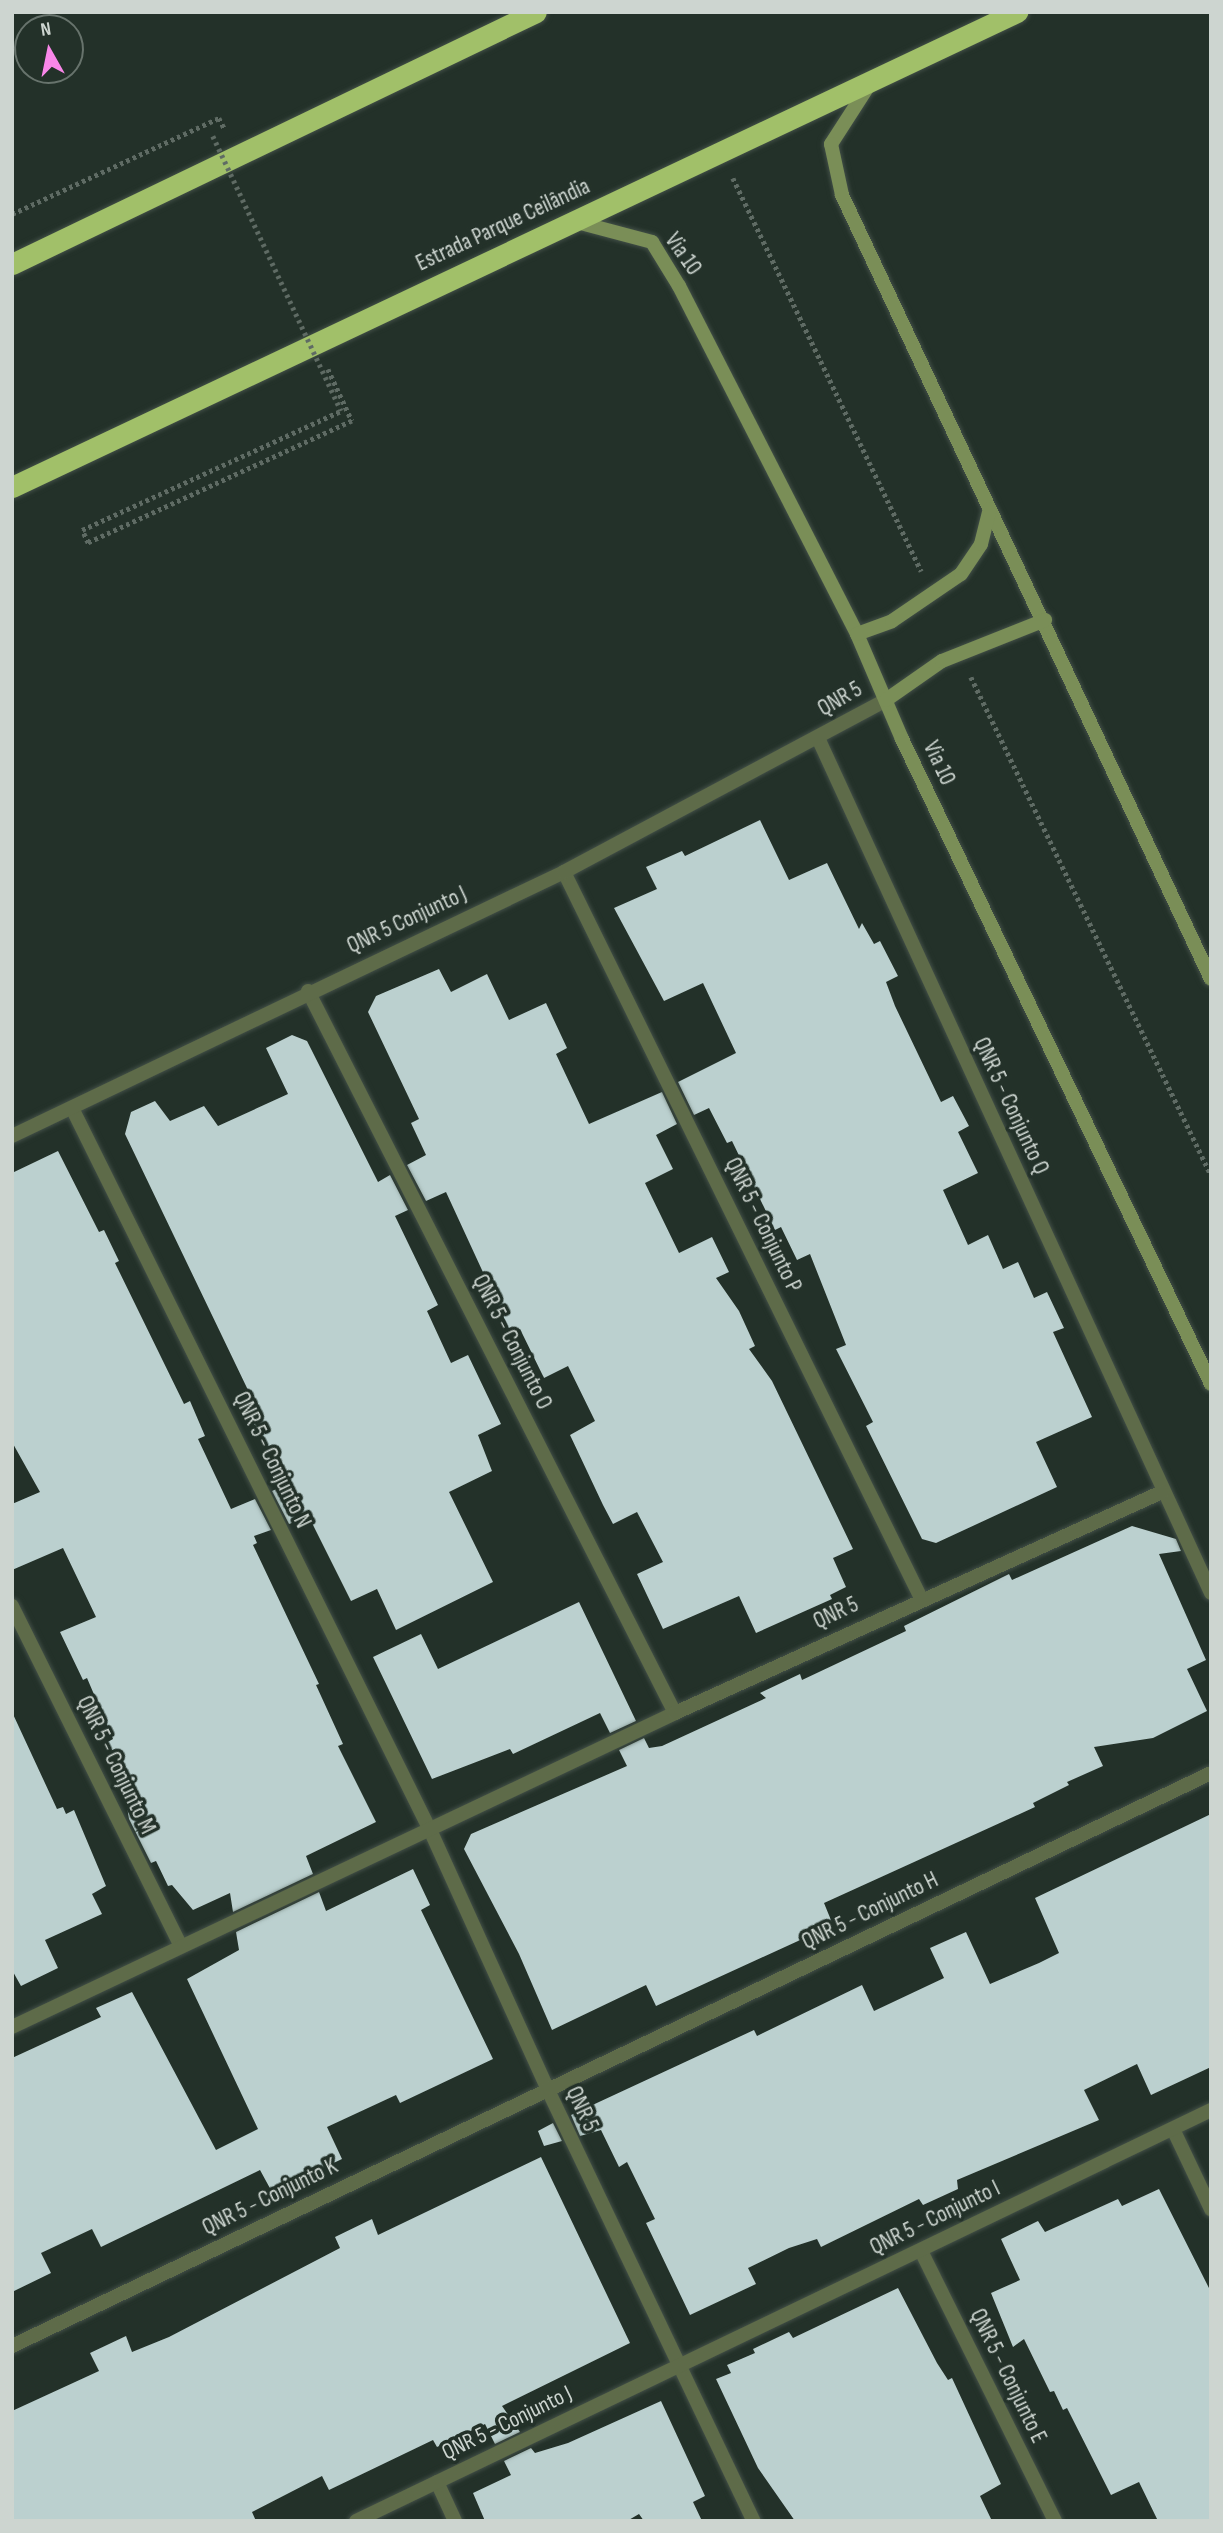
<!DOCTYPE html>
<meta charset="utf-8">
<style>
body{margin:0}
#map{position:relative;width:1223px;height:2533px;overflow:hidden;background:#233129;font-family:"Sofia Sans Condensed",sans-serif}
div>[style]{position:absolute}
.building>*{inset:0;background:#bbd0cf}
.path>*{height:4.5px;margin-top:-2.25px;transform-origin:0;background:repeating-linear-gradient(90deg,#5f6b64 0 3.5px,transparent 0 7px)}
.roads{filter:drop-shadow(0 0 2px #424f47) drop-shadow(0 0 2px #424f47)}
.minor>*{height:14px;margin:-7px;padding:0 7px;transform-origin:7px;border-radius:7px;background:#5e6b49}
.secondary>*{height:14px;margin:-7px;padding:0 7px;transform-origin:7px;border-radius:7px;background:#7a8e57}
.motorway>*{height:21px;margin:-10.5px;padding:0 10.5px;transform-origin:10.5px;border-radius:10.5px;background:#a1c069}
.path-bridge>*{height:4.5px;margin-top:-2.25px;transform-origin:0;background:repeating-linear-gradient(90deg,#5f6b64 0 3.5px,transparent 0 7px)}
span{translate:-50% -50%;white-space:nowrap;text-align:center;line-height:1.15;-webkit-text-stroke:7px #233129;paint-order:stroke}
.street-label{font-size:23px;color:#cdd5d0}
.frame{position:absolute;inset:0;border:14px solid #cdd5d0;pointer-events:none}
.north{position:absolute;left:14px;top:14px;width:70px;height:70px;box-sizing:border-box;background:#233129;border:2px solid #67736c;border-radius:50%;rotate:351deg;font-size:19px;font-weight:700;line-height:28px;text-align:center;color:#cdd5d0}
.north::after{content:'';display:block;margin:auto;width:24px;height:32px;background:#f987e9;clip-path:polygon(50% 0,100% 100%,50% 72%,0 100%)}
</style>
<div id="map">
<div class="building">
<i style="clip-path:polygon(760px 820px,789px 880px,827px 863px,859px 929px,862px 923px,874px 944px,880px 941px,898px 976px,886px 982px,895px 1006px,941px 1102px,953px 1096px,969px 1126px,958px 1132px,978px 1173px,943px 1190px,968px 1245px,988px 1235px,1003px 1269px,1018px 1262px,1034px 1298px,1047px 1292px,1064px 1328px,1053px 1332px,1092px 1417px,1036px 1442px,1057px 1487px,936px 1543px,922px 1539px,866px 1426px,873px 1422px,836px 1349px,846px 1345px,810px 1254px,797px 1260px,781px 1227px,775px 1230px,732px 1141px,727px 1143px,709px 1108px,694px 1115px,678px 1082px,736px 1053px,703px 983px,664px 1001px,614px 908px,657px 889px,646px 867px,682px 851px,685px 856px)"></i>
<i style="clip-path:polygon(439px 969px,451px 992px,487px 974px,509px 1020px,546px 1003px,567px 1048px,556px 1054px,589px 1124px,662px 1092px,677px 1124px,656px 1135px,673px 1169px,645px 1183px,679px 1253px,712px 1237px,729px 1272px,716px 1278px,739px 1311px,755px 1346px,749px 1349px,772px 1381px,853px 1549px,833px 1558px,846px 1587px,830px 1595px,832px 1599px,756px 1633px,739px 1596px,663px 1629px,637px 1574px,663px 1562px,637px 1512px,613px 1524px,603px 1505px,570px 1435px,595px 1421px,568px 1366px,544px 1378px,520px 1329px,511px 1333px,446px 1192px,426px 1201px,407px 1165px,426px 1155px,411px 1123px,419px 1119px,368px 1012px,376px 996px)"></i>
<i style="clip-path:polygon(292px 1035px,307px 1041px,378px 1182px,390px 1175px,408px 1210px,395px 1216px,438px 1305px,427px 1311px,451px 1363px,468px 1355px,501px 1424px,478px 1435px,492px 1471px,449px 1492px,493px 1582px,396px 1630px,377px 1589px,351px 1601px,309px 1517px,289px 1524px,272px 1491px,283px 1486px,250px 1415px,258px 1411px,125px 1134px,131px 1112px,155px 1101px,170px 1121px,204px 1106px,218px 1126px,288px 1094px,266px 1048px)"></i>
<i style="clip-path:polygon(58px 1151px,99px 1232px,104px 1230px,119px 1261px,115px 1263px,184px 1404px,190px 1401px,205px 1436px,198px 1439px,231px 1509px,255px 1499px,271px 1530px,254px 1536px,257px 1543px,253px 1545px,319px 1684px,316px 1685px,343px 1744px,338px 1746px,376px 1822px,306px 1856px,313px 1874px,233px 1912px,230px 1893px,193px 1910px,172px 1885px,168px 1886px,156px 1861px,151px 1863px,129px 1819px,122px 1777px,106px 1743px,113px 1739px,87px 1678px,83px 1680px,60px 1632px,96px 1617px,63px 1548px,12px 1570px,12px 1504px,40px 1492px,12px 1442px,12px 1173px)"></i>
<i style="clip-path:polygon(1132px 1526px,1176px 1539px,1181px 1551px,1159px 1554px,1206px 1660px,1187px 1669px,1207px 1711px,1153px 1738px,1094px 1747px,1103px 1766px,1067px 1782px,1069px 1785px,1033px 1803px,1035px 1807px,824px 1903px,833px 1925px,656px 2006px,646px 1985px,552px 2030px,519px 1954px,464px 1849px,471px 1834px,627px 1766px,619px 1750px,644px 1738px,649px 1748px,662px 1746px,766px 1698px,760px 1693px,800px 1674px,802px 1680px,906px 1631px,904px 1626px,1009px 1574px,1012px 1580px)"></i>
<i style="clip-path:polygon(579px 1602px,636px 1721px,610px 1733px,600px 1713px,513px 1754px,510px 1749px,432px 1779px,373px 1657px,421px 1634px,438px 1669px)"></i>
<i style="clip-path:polygon(12px 1712px,57px 1809px,63px 1807px,66px 1814px,74px 1810px,106px 1886px,92px 1894px,102px 1914px,45px 1940px,58px 1968px,21px 1986px,12px 1970px)"></i>
<i style="clip-path:polygon(1211px 1814px,1211px 2067px,1151px 2095px,1137px 2064px,1084px 2090px,1099px 2120px,957px 2180px,958px 2189px,923px 2205px,919px 2199px,821px 2247px,817px 2239px,789px 2248px,748px 2268px,756px 2284px,690px 2315px,646px 2223px,655px 2219px,627px 2162px,619px 2167px,601px 2130px,580px 2136px,571px 2115px,754px 2030px,757px 2036px,862px 1985px,874px 2011px,944px 1978px,930px 1948px,966px 1932px,990px 1984px,1039px 1963px,1059px 1953px,1035px 1898px)"></i>
<i style="clip-path:polygon(413px 1869px,430px 1905px,421px 1910px,493px 2059px,400px 2103px,396px 2095px,327px 2127px,342px 2159px,272px 2192px,260px 2170px,101px 2247px,92px 2229px,41px 2253px,51px 2273px,12px 2292px,12px 2058px,101px 2017px,96px 2008px,132px 1992px,216px 2150px,258px 2129px,187px 1979px,239px 1950px,236px 1932px,319px 1892px,326px 1911px)"></i>
<i style="clip-path:polygon(553px 2123px,562px 2141px,544px 2146px,538px 2131px)"></i>
<i style="clip-path:polygon(541px 2157px,630px 2343px,502px 2406px,520px 2432px,495px 2444px,485px 2424px,437px 2447px,433px 2440px,329px 2490px,322px 2476px,252px 2512px,256px 2521px,12px 2521px,12px 2411px,99px 2371px,90px 2353px,126px 2336px,132px 2352px,169px 2337px,340px 2248px,335px 2237px,372px 2219px,378px 2235px)"></i>
<i style="clip-path:polygon(1159px 2189px,1211px 2292px,1211px 2521px,1158px 2521px,1139px 2482px,1111px 2495px,1067px 2408px,1063px 2410px,1054px 2391px,1050px 2392px,1024px 2339px,1013px 2347px,991px 2293px,1020px 2280px,1001px 2239px,1038px 2221px,1045px 2232px,1118px 2199px,1122px 2206px)"></i>
<i style="clip-path:polygon(898px 2288px,937px 2363px,948px 2380px,952px 2378px,1001px 2484px,980px 2496px,992px 2521px,795px 2521px,758px 2468px,716px 2379px,731px 2373px,727px 2365px,755px 2353px,753px 2349px,789px 2332px,793px 2338px)"></i>
<i style="clip-path:polygon(661px 2401px,705px 2496px,693px 2502px,702px 2521px,644px 2521px,639px 2514px,627px 2521px,485px 2521px,473px 2493px,511px 2475px,504px 2461px,531px 2448px,535px 2453px,568px 2443px)"></i>
</div>
<div class="path">
<i style="left:733px;top:178px;width:436px;rotate:64.4deg"></i>
<i style="left:12px;top:214px;width:228px;rotate:-24.9deg"></i>
<i style="left:219px;top:118px;width:13px;rotate:63deg"></i>
<i style="left:328px;top:369px;width:57px;rotate:65.2deg"></i>
<i style="left:352px;top:421px;width:291px;rotate:155.2deg"></i>
<i style="left:88px;top:543px;width:14px;rotate:-115deg"></i>
<i style="left:82px;top:530px;width:285px;rotate:-24.7deg"></i>
<i style="left:971px;top:677px;width:553px;rotate:64.27deg"></i>
</div>
<div class="roads">
<div class="minor">
<i style="left:818px;top:738px;width:941px;rotate:65.31deg"></i>
<i style="left:564px;top:872px;width:809px;rotate:63.82deg"></i>
<i style="left:308px;top:991px;width:810px;rotate:63.06deg"></i>
<i style="left:72px;top:1108px;width:808px;rotate:63.63deg"></i>
<i style="left:431px;top:1832px;width:283px;rotate:65.6deg"></i>
<i style="left:548px;top:2090px;width:478px;rotate:64.5deg"></i>
<i style="left:12px;top:1136px;width:612px;rotate:-25.56deg"></i>
<i style="left:564px;top:872px;width:365px;rotate:-28.1deg"></i>
<i style="left:12px;top:1606px;width:377px;rotate:63.6deg"></i>
<i style="left:12px;top:2027px;width:734px;rotate:-25.34deg"></i>
<i style="left:675px;top:1713px;width:535px;rotate:-24.41deg"></i>
<i style="left:1173px;top:2129px;width:89px;rotate:64.6deg"></i>
<i style="left:921px;top:2251px;width:301px;rotate:63.6deg"></i>
<i style="left:12px;top:2346px;width:1329px;rotate:-25.54deg"></i>
<i style="left:437px;top:2482px;width:43px;rotate:65.2deg"></i>
<i style="left:356px;top:2521px;width:949px;rotate:-25.67deg"></i>
</div>
<div class="secondary">
<i style="left:871px;top:82px;width:74px;rotate:122.8deg"></i>
<i style="left:831px;top:144px;width:52px;rotate:77.8deg"></i>
<i style="left:842px;top:195px;width:866px;rotate:64.8deg"></i>
<i style="left:573px;top:221px;width:82px;rotate:14.9deg"></i>
<i style="left:652px;top:242px;width:52px;rotate:58.5deg"></i>
<i style="left:679px;top:286px;width:391px;rotate:62.9deg"></i>
<i style="left:857px;top:634px;width:114px;rotate:66.8deg"></i>
<i style="left:902px;top:739px;width:715px;rotate:64.4deg"></i>
<i style="left:857px;top:634px;width:37px;rotate:-20deg"></i>
<i style="left:892px;top:621px;width:83px;rotate:-34.3deg"></i>
<i style="left:961px;top:574px;width:36px;rotate:-56deg"></i>
<i style="left:981px;top:544px;width:36px;rotate:-76deg"></i>
<i style="left:886px;top:700px;width:68px;rotate:-34.9deg"></i>
<i style="left:942px;top:661px;width:111px;rotate:-21.7deg"></i>
</div>
<div class="motorway">
<i style="left:12px;top:264px;width:581px;rotate:-25.68deg"></i>
<i style="left:12px;top:487px;width:1112px;rotate:-25.3deg"></i>
</div>
</div>
<div class="path-bridge">
<i style="left:213px;top:136px;width:303px;rotate:65deg"></i>
</div>
<div class="street-label">
<span style="left:503px;top:225px;rotate:-25deg">Estrada Parque Ceilândia</span>
<span style="left:683px;top:254px;rotate:55deg">Via 10</span>
<span style="left:840px;top:699px;rotate:-30deg">QNR 5</span>
<span style="left:939px;top:763px;rotate:65deg">Via 10</span>
<span style="left:407px;top:920px;rotate:-25deg">QNR 5 Conjunto J</span>
<span style="left:1011px;top:1106px;rotate:65deg">QNR 5 - Conjunto Q</span>
<span style="left:763px;top:1225px;rotate:64deg">QNR 5 - Conjunto P</span>
<span style="left:512px;top:1342px;rotate:63deg">QNR 5 - Conjunto O</span>
<span style="left:272px;top:1460px;rotate:64deg">QNR 5 - Conjunto N</span>
<span style="left:836px;top:1613px;rotate:-25deg">QNR 5</span>
<span style="left:116px;top:1765px;rotate:64deg">QNR 5 - Conjunto M</span>
<span style="left:870px;top:1911px;rotate:-26deg">QNR 5 - Conjunto H</span>
<span style="left:582px;top:2109px;rotate:65deg">QNR 5</span>
<span style="left:270px;top:2197px;rotate:-26deg">QNR 5 - Conjunto K</span>
<span style="left:935px;top:2218px;rotate:-26deg">QNR 5 - Conjunto I</span>
<span style="left:1008px;top:2376px;rotate:64deg">QNR 5 - Conjunto E</span>
<span style="left:507px;top:2423px;rotate:-26deg">QNR 5 - Conjunto J</span>
</div>
<div class="frame"></div>
<div class="north">N</div>
</div>
